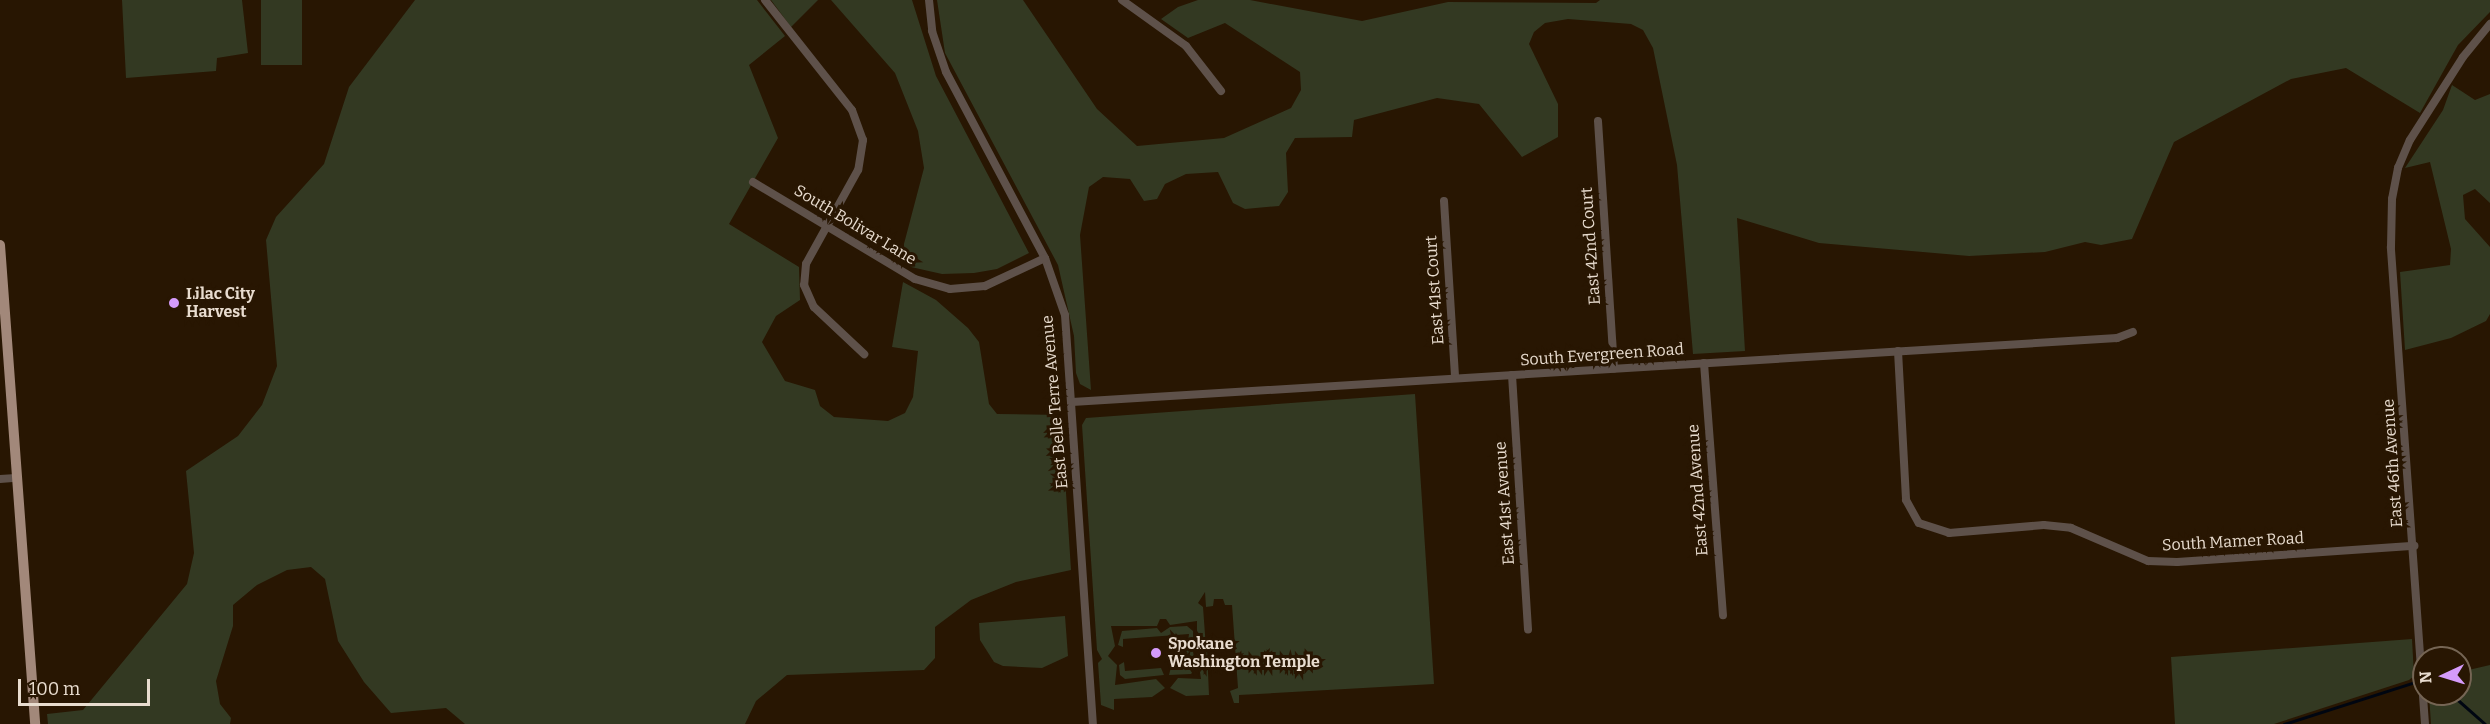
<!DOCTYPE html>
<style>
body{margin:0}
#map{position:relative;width:2490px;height:724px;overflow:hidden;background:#281602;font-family:Bitter,serif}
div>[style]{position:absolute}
.green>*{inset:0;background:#333922;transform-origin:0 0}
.stream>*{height:3px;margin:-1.5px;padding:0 1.5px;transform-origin:1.5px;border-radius:1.5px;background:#000611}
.minor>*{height:8px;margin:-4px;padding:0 4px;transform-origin:4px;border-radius:4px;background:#5e514a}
.major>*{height:10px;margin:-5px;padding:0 5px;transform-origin:5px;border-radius:5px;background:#a2887a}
.dots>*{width:16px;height:16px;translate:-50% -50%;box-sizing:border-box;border:3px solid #281602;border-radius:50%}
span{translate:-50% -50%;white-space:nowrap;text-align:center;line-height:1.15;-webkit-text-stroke:6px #281602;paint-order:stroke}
.street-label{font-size:16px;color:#e8dccf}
.poi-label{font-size:16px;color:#e8dccf;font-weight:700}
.left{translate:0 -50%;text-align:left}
.north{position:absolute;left:2412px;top:646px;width:60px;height:60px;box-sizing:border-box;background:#281602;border:2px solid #756554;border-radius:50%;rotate:266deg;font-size:16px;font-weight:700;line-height:24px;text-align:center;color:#e8dccf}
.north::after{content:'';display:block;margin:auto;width:21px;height:27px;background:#d59bfb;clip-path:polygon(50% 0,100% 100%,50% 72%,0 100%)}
.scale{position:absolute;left:18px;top:679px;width:132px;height:27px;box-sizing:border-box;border:3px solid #e8dccf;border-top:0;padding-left:8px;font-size:18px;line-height:21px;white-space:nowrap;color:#e8dccf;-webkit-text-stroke:4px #281602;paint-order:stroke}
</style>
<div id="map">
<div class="green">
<i style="clip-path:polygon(122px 0,242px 0,248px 53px,217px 58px,216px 71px,126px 78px)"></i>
<i style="left:261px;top:0;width:41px;height:65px"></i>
<i style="clip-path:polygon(415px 0,757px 0,785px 36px,749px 65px,778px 138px,729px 224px,799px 267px,800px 300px,776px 316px,762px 342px,785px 381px,815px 390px,820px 406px,834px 417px,888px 421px,905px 413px,913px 397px,918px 351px,892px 347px,903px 282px,936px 300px,968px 328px,979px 342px,989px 404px,997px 414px,1061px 415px,1071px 570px,1016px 582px,971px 600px,935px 627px,935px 658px,924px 670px,787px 675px,756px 701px,745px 724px,465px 724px,446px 708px,391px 713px,364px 682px,338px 641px,325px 579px,311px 567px,287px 570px,257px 585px,233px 605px,233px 626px,216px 681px,220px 704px,231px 718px,230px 724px,48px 724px,47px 714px,83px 710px,187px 584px,194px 553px,186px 471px,238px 436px,262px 405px,277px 366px,266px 240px,276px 217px,324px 164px,349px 87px)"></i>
<i style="clip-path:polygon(771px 0,818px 0,791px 27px)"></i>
<i style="clip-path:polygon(831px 0,912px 0,936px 76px,1029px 253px,997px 269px,974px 273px,942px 274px,911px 267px,900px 259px,924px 168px,918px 131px,895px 73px)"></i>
<i style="clip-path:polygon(937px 0,1023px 0,1097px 109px,1137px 146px,1224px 138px,1291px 108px,1301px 90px,1300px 72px,1225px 23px,1188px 38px,1161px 19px,1178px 7px,1198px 0,1250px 0,1362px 21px,1448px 2px,1596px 3px,1600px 0,2490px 0,2490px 12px,2458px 45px,2420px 113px,2346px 68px,2291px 79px,2174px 142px,2132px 239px,2101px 245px,2085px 242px,2045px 252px,1969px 256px,1819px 243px,1737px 218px,1745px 351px,1693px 354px,1677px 165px,1653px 48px,1643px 30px,1631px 24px,1568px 19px,1545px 23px,1534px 32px,1529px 44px,1558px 104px,1558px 137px,1522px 157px,1479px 104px,1437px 98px,1354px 120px,1352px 137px,1295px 138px,1286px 153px,1288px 192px,1279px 206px,1245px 209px,1233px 203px,1218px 172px,1186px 174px,1165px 184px,1157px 199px,1144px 201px,1130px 179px,1103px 177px,1089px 187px,1080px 235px,1091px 390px,1080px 384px,1076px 373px,1074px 336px,1058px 265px,945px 53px)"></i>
<i style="clip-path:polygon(2452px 85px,2475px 100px,2490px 94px,2490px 203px,2475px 189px,2463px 195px,2465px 219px,2490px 247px,2490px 314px,2486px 321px,2451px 338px,2405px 350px,2400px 272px,2450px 265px,2451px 249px,2430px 162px,2405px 168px,2443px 110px)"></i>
<i style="clip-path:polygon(1415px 394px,1434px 684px,1239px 695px,1239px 703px,1234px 703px,1230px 691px,1238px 688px,1232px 605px,1225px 605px,1223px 599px,1214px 599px,1213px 606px,1206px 607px,1205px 592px,1198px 603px,1203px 607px,1206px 648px,1197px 648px,1197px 621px,1170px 625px,1166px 619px,1160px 619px,1157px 626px,1111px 626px,1115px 646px,1108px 656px,1117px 665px,1115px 685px,1156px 679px,1165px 688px,1152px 697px,1114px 699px,1114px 710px,1101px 705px,1098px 663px,1102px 659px,1097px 650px,1082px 425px,1086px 418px)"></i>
<i style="clip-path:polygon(1065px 616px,1068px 656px,1042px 668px,1003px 666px,994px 662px,980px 640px,979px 623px)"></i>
<i style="clip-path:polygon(1187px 626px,1193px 631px,1195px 669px,1191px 674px,1169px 675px,1171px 667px,1191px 666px,1191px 656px,1186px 656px,1189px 634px,1123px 639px,1123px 647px,1118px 645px,1122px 631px,1157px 628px,1161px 633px,1170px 627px)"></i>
<i style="clip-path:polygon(2412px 639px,2414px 676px,2409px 680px,2274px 724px,2175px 724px,2171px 657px)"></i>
<i style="clip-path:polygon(1207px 650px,1209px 695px,1186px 696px,1170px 688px,1178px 678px,1201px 679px,1197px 651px)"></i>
<i style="clip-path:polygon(1124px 662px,1125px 671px,1161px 668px,1164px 675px,1125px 679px,1120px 675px,1119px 665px)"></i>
<i style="clip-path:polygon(2490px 665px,2490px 724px,2431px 724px,2429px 694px,2460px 694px,2460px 672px)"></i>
</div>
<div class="stream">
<i style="left:2451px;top:694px;width:45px;rotate:41.4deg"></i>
<i style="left:2284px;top:724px;width:138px;rotate:-17.8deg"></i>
</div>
<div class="minor">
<i style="left:765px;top:0;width:140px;rotate:51.7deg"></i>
<i style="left:852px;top:110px;width:32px;rotate:70deg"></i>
<i style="left:863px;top:140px;width:30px;rotate:99deg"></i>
<i style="left:858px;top:170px;width:107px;rotate:119deg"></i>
<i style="left:806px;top:264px;width:21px;rotate:95deg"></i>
<i style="left:804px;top:285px;width:24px;rotate:66deg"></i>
<i style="left:814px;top:307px;width:69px;rotate:43.2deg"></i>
<i style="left:929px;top:0;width:31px;rotate:84deg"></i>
<i style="left:932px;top:31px;width:43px;rotate:71.1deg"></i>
<i style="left:946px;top:72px;width:211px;rotate:62deg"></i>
<i style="left:1045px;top:258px;width:60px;rotate:70.7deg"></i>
<i style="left:1065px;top:315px;width:410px;rotate:86.1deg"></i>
<i style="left:1122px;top:0;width:79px;rotate:35.7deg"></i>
<i style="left:1186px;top:46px;width:57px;rotate:52.1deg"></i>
<i style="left:1598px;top:121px;width:248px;rotate:86.3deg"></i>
<i style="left:753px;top:182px;width:189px;rotate:30.9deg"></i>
<i style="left:915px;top:279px;width:36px;rotate:16deg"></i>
<i style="left:950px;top:289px;width:35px;rotate:-5deg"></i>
<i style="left:985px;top:286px;width:66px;rotate:-25deg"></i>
<i style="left:1444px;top:201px;width:177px;rotate:86.4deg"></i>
<i style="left:1898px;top:351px;width:149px;rotate:86.9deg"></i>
<i style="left:1906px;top:500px;width:26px;rotate:61deg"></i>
<i style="left:1919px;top:523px;width:32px;rotate:18deg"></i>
<i style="left:1949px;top:533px;width:95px;rotate:-4.8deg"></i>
<i style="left:2044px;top:525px;width:27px;rotate:6deg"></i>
<i style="left:2071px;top:528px;width:84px;rotate:23.2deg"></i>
<i style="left:2148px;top:561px;width:29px;rotate:2deg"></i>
<i style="left:2177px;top:562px;width:238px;rotate:-3.9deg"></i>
<i style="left:1704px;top:363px;width:253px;rotate:85.7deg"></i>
<i style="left:1512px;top:375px;width:255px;rotate:86.4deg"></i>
<i style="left:1072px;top:402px;width:1047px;rotate:-3.5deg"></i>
<i style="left:2117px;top:338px;width:17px;rotate:-21deg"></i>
<i style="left:0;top:479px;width:16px;rotate:-4deg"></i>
<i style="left:2425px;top:724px;width:478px;rotate:-94.1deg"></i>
<i style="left:2391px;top:247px;width:48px;rotate:-88.8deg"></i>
<i style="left:2392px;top:199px;width:32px;rotate:-79deg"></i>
<i style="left:2398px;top:168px;width:30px;rotate:-67deg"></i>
<i style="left:2410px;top:140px;width:98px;rotate:-57.4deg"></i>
<i style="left:2463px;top:57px;width:43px;rotate:-50.7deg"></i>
</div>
<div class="major">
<i style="left:0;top:245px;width:480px;rotate:85.8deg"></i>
</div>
<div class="dots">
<i style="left:174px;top:303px;background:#d59bfb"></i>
<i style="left:1156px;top:653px;background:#d59bfb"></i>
</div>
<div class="street-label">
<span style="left:855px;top:225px;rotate:31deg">South Bolivar Lane</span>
<span style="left:1591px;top:246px;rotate:-94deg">East 42nd Court</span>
<span style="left:1435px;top:290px;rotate:-94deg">East 41st Court</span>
<span style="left:1602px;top:355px;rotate:-4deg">South Evergreen Road</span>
<span style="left:1055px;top:402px;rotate:-95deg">East Belle Terre Avenue</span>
<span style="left:2393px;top:463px;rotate:-94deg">East 46th Avenue</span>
<span style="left:1698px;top:490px;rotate:-94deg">East 42nd Avenue</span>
<span style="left:1505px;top:503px;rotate:-94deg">East 41st Avenue</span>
<span style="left:2233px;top:542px;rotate:-3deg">South Mamer Road</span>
</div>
<div class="poi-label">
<span class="left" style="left:186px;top:303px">Lilac City<br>Harvest</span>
<span class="left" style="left:1168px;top:653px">Spokane<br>Washington Temple</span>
</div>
<div class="north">N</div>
<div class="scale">100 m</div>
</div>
